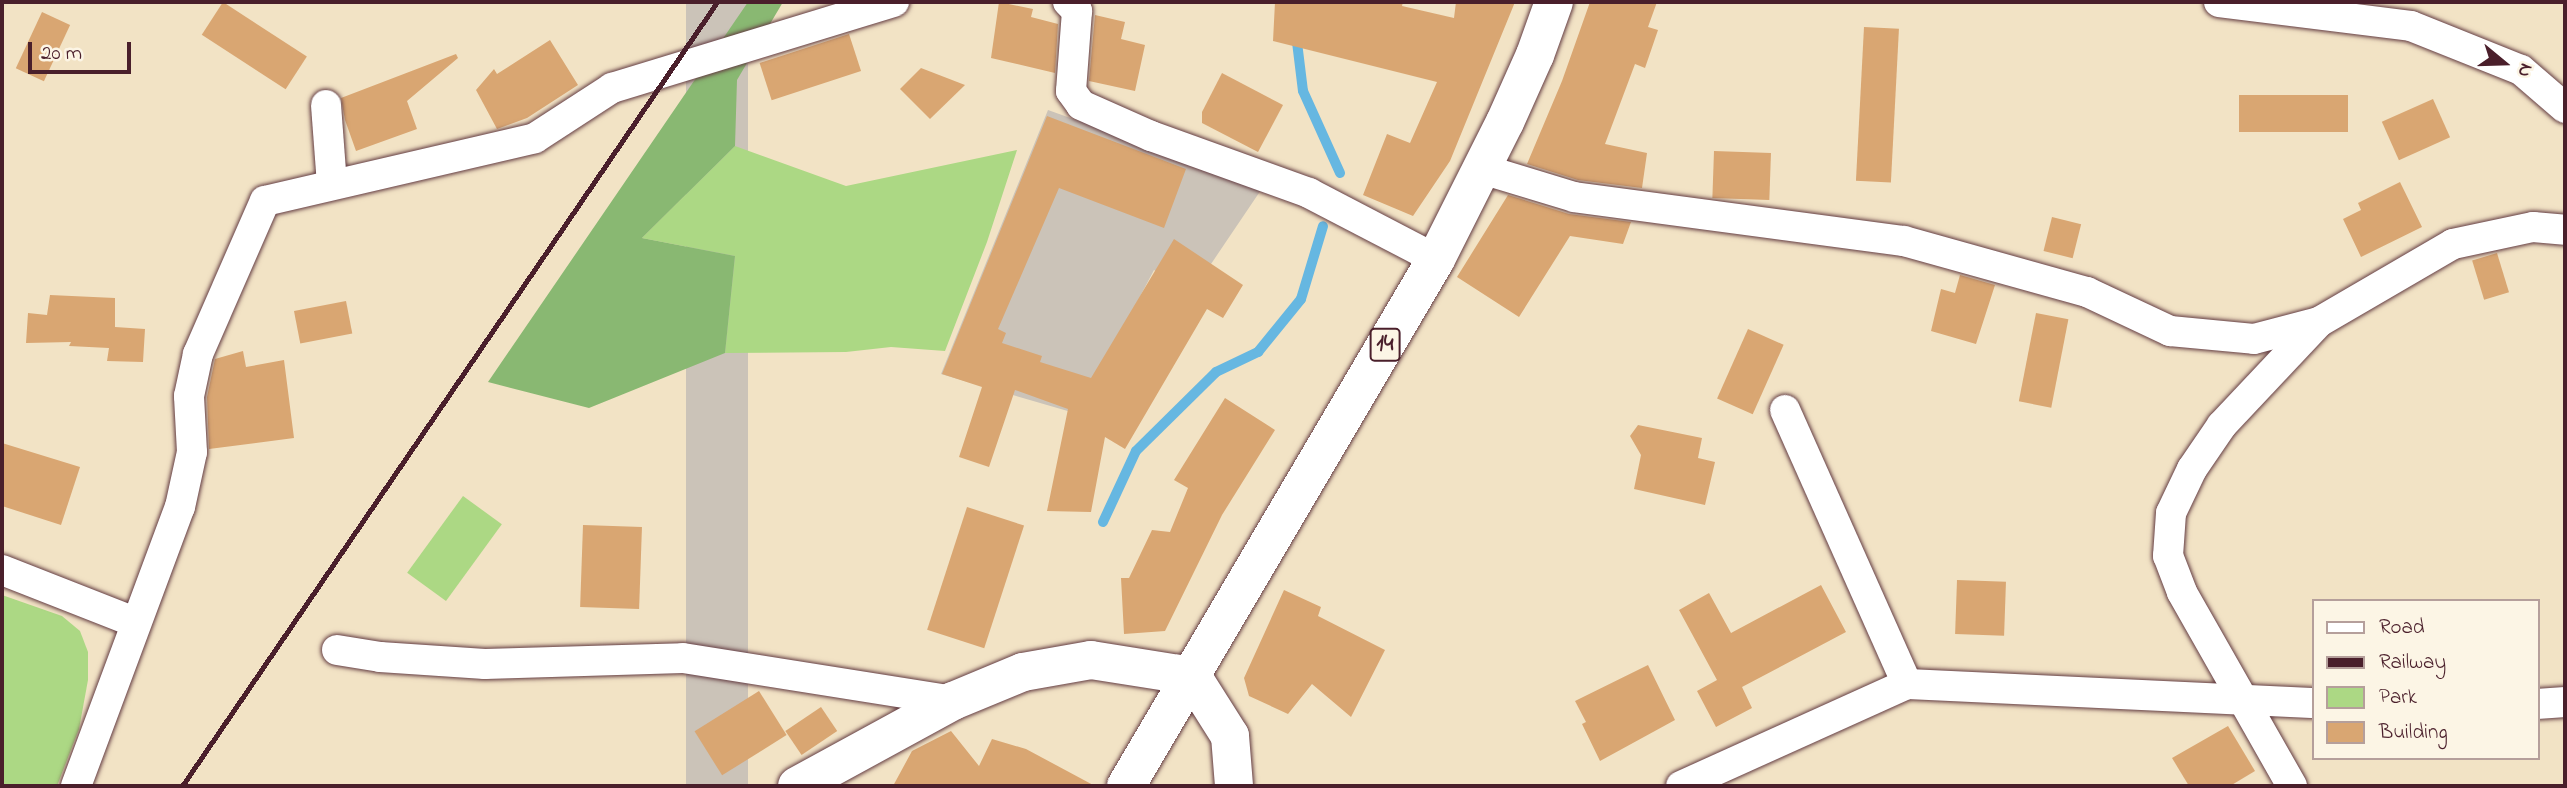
<!DOCTYPE html>
<style>
body{margin:0}
#map{position:relative;width:2567px;height:788px;overflow:hidden;background:#f2e3c5;font-family:"Indie Flower",sans-serif}
div>[style]{position:absolute}
.industrial>*{inset:0;background:#cbc3b8;transform-origin:0 0}
.green>*{inset:0;background:#acd884;transform-origin:0 0}
.forest>*{inset:0;background:#89b872}
.stream>*{height:10px;margin:-5px;padding:0 5px;transform-origin:5px;border-radius:5px;background:#66b7e1}
.building>*{inset:0;background:#d9a672;transform-origin:0 0}
.roads{filter:drop-shadow(0 0 2px #633c42) drop-shadow(0 0 2px #633c42)}
.minor>*{height:30px;margin:-15px;padding:0 15px;transform-origin:15px;border-radius:15px;background:#fff}
.tertiary>*{height:38px;margin:-19px;padding:0 19px;transform-origin:19px;border-radius:19px;background:#fff}
.primary>*{height:38px;margin:-19px;padding:0 19px;transform-origin:19px;border-radius:19px;background:#fff}
.rail>*{height:5px;margin:-2.5px;padding:0 2.5px;transform-origin:2.5px;border-radius:2.5px;background:#4a1f2b}
span{translate:-50% -50%;white-space:nowrap;text-align:center;line-height:1.15;-webkit-text-stroke:5px #fcf5e5;paint-order:stroke}
.shield-label span{padding:2px 5px;background:#fcf5e5;border:2px solid;border-radius:5px;-webkit-text-stroke-width:0}
.shield-label{font-size:23px;color:#4a1f2b;font-weight:700}
.frame{position:absolute;inset:0;border:4px solid #4a1f2b;pointer-events:none}
.legend{position:absolute;left:2312px;top:599px;width:228px;height:161px;box-sizing:border-box;background:#fcf5e5;border:2px solid #b59f9b;margin:0;padding:9px 12px;list-style:none;font-size:21px;color:#4a1f2b}
.legend li{display:flex;align-items:center;gap:14px;height:35px}
.legend b{width:35px;border:2px solid #b59f9b}
.north{position:absolute;left:2469px;top:28px;width:70px;height:70px;-webkit-text-stroke:5px #fcf5e5;paint-order:stroke;rotate:109deg;font-size:19px;font-weight:700;line-height:28px;text-align:center;color:#4a1f2b}
.north::after{content:'';display:block;margin:auto;width:24px;height:32px;background:#4a1f2b;clip-path:polygon(50% 0,100% 100%,50% 72%,0 100%)}
.scale{position:absolute;left:28px;top:42px;width:103px;height:32px;box-sizing:border-box;border:4px solid #4a1f2b;border-top:0;padding-left:9px;font-size:21px;line-height:24px;white-space:nowrap;color:#4a1f2b;-webkit-text-stroke:5px #fcf5e5;paint-order:stroke}
</style>
<div id="map">
<div class="industrial">
<i style="left:686px;top:2px;width:62px;height:949px"></i>
<i style="clip-path:polygon(1048px 110px,1263px 187px,1211px 264px,1168px 281px,1154px 270px,1078px 414px,941px 374px)"></i>
</div>
<div class="green">
<i style="clip-path:polygon(735px 146px,846px 186px,1017px 150px,987px 242px,945px 351px,891px 347px,846px 352px,725px 353px,735px 256px,642px 238px)"></i>
<i style="left:463px;top:496px;width:48px;height:95px;rotate:36deg"></i>
<i style="clip-path:polygon(2px 595px,62px 616px,80px 631px,88px 652px,88px 680px,79px 729px,57px 786px,2px 786px)"></i>
</div>
<div class="forest">
<i style="clip-path:polygon(748px 2px,783px 2px,737px 80px,735px 146px,642px 238px,735px 256px,725px 353px,589px 408px,488px 382px)"></i>
</div>
<div class="stream">
<i style="left:1296px;top:34px;width:57px;rotate:83deg"></i>
<i style="left:1303px;top:91px;width:90px;rotate:65.7deg"></i>
<i style="left:1103px;top:522px;width:78px;rotate:-65.1deg"></i>
<i style="left:1136px;top:451px;width:112px;rotate:-44.6deg"></i>
<i style="left:1216px;top:372px;width:47px;rotate:-25.5deg"></i>
<i style="left:1258px;top:352px;width:68px;rotate:-50.9deg"></i>
<i style="left:1301px;top:299px;width:76px;rotate:-73.2deg"></i>
</div>
<div class="building">
<i style="left:223px;top:2px;width:100px;height:39px;rotate:33deg"></i>
<i style="clip-path:polygon(999px 2px,1033px 9px,1031px 17px,1058px 24px,1055px 73px,991px 58px)"></i>
<i style="clip-path:polygon(1275px 2px,1403px 2px,1402px 6px,1454px 18px,1456px 2px,1515px 2px,1450px 161px,1413px 216px,1363px 195px,1387px 134px,1410px 143px,1437px 82px,1273px 41px)"></i>
<i style="clip-path:polygon(1590px 2px,1657px 2px,1648px 27px,1658px 30px,1645px 68px,1635px 64px,1605px 144px,1647px 153px,1642px 188px,1578px 180px,1527px 164px,1562px 81px)"></i>
<i style="left:42px;top:12px;width:31px;height:62px;rotate:25deg"></i>
<i style="clip-path:polygon(1095px 15px,1125px 22px,1121px 39px,1145px 45px,1135px 91px,1089px 81px)"></i>
<i style="left:1864px;top:27px;width:35px;height:154px;rotate:3deg"></i>
<i style="left:849px;top:34px;width:39px;height:94px;rotate:72deg"></i>
<i style="clip-path:polygon(550px 40px,578px 85px,527px 118px,497px 129px,476px 90px,494px 69px,497px 74px)"></i>
<i style="clip-path:polygon(456px 54px,458px 58px,407px 101px,417px 129px,356px 151px,345px 120px,341px 98px)"></i>
<i style="clip-path:polygon(921px 68px,965px 85px,930px 119px,900px 89px)"></i>
<i style="clip-path:polygon(1222px 73px,1283px 105px,1258px 152px,1202px 123px,1202px 112px)"></i>
<i style="left:2348px;top:95px;width:37px;height:109px;rotate:90deg"></i>
<i style="left:2433px;top:99px;width:42px;height:56px;rotate:66deg"></i>
<i style="clip-path:polygon(1047px 116px,1186px 169px,1164px 228px,1059px 188px,998px 329px,1006px 333px,1002px 343px,1042px 356px,1040px 362px,1091px 378px,1174px 239px,1243px 285px,1223px 318px,1207px 309px,1125px 449px,1105px 437px,1091px 512px,1047px 511px,1068px 409px,1015px 390px,989px 467px,959px 457px,982px 387px,942px 374px)"></i>
<i style="left:1714px;top:151px;width:57px;height:47px;rotate:2deg"></i>
<i style="clip-path:polygon(2400px 182px,2422px 227px,2361px 257px,2343px 219px,2361px 210px,2358px 203px)"></i>
<i style="clip-path:polygon(1508px 195px,1569px 214px,1631px 222px,1623px 244px,1570px 236px,1519px 317px,1457px 277px)"></i>
<i style="left:2052px;top:217px;width:30px;height:35px;rotate:14deg"></i>
<i style="left:2497px;top:253px;width:41px;height:26px;rotate:73deg"></i>
<i style="clip-path:polygon(1960px 275px,1995px 285px,1976px 344px,1931px 331px,1941px 289px,1955px 293px)"></i>
<i style="clip-path:polygon(50px 295px,115px 298px,115px 327px,145px 329px,143px 362px,107px 361px,109px 348px,69px 346px,71px 342px,26px 343px,28px 313px,47px 315px)"></i>
<i style="left:346px;top:301px;width:33px;height:53px;rotate:79deg"></i>
<i style="left:2036px;top:313px;width:33px;height:90px;rotate:11deg"></i>
<i style="left:1748px;top:329px;width:39px;height:76px;rotate:24deg"></i>
<i style="clip-path:polygon(243px 351px,246px 367px,284px 360px,294px 438px,209px 449px,207px 397px,215px 359px)"></i>
<i style="clip-path:polygon(1225px 398px,1275px 430px,1222px 515px,1165px 631px,1124px 634px,1121px 578px,1129px 578px,1152px 530px,1170px 532px,1188px 488px,1174px 480px)"></i>
<i style="clip-path:polygon(1638px 425px,1702px 438px,1698px 458px,1715px 462px,1705px 505px,1634px 489px,1641px 455px,1630px 436px)"></i>
<i style="clip-path:polygon(2px 443px,80px 467px,61px 525px,2px 506px)"></i>
<i style="left:967px;top:507px;width:60px;height:129px;rotate:18deg"></i>
<i style="left:583px;top:525px;width:59px;height:82px;rotate:2deg"></i>
<i style="left:1957px;top:580px;width:49px;height:54px;rotate:2deg"></i>
<i style="clip-path:polygon(1821px 585px,1846px 632px,1742px 687px,1752px 708px,1716px 727px,1697px 691px,1717px 680px,1679px 610px,1709px 593px,1731px 633px)"></i>
<i style="clip-path:polygon(1284px 590px,1321px 607px,1318px 616px,1385px 650px,1351px 717px,1312px 684px,1288px 714px,1249px 696px,1244px 678px)"></i>
<i style="clip-path:polygon(1648px 665px,1675px 720px,1600px 761px,1582px 724px,1586px 722px,1575px 701px)"></i>
<i style="left:759px;top:691px;width:52px;height:76px;rotate:58deg"></i>
<i style="left:821px;top:707px;width:29px;height:43px;rotate:56deg"></i>
<i style="clip-path:polygon(2228px 726px,2255px 771px,2230px 786px,2189px 786px,2172px 758px)"></i>
<i style="clip-path:polygon(951px 731px,979px 766px,992px 739px,1026px 749px,1095px 786px,893px 786px,912px 751px)"></i>
</div>
<div class="roads">
<div class="minor">
<i style="left:1068px;top:2px;width:13px;rotate:45deg"></i>
<i style="left:1077px;top:11px;width:80px;rotate:94.3deg"></i>
<i style="left:1071px;top:91px;width:17px;rotate:54deg"></i>
<i style="left:1081px;top:105px;width:77px;rotate:23.9deg"></i>
<i style="left:1151px;top:136px;width:168px;rotate:19.8deg"></i>
<i style="left:1309px;top:193px;width:143px;rotate:27.5deg"></i>
<i style="left:2219px;top:2px;width:193px;rotate:7.1deg"></i>
<i style="left:2411px;top:26px;width:118px;rotate:21.8deg"></i>
<i style="left:2521px;top:70px;width:58px;rotate:40.8deg"></i>
<i style="left:326px;top:105px;width:79px;rotate:85.7deg"></i>
<i style="left:1482px;top:169px;width:96px;rotate:16.9deg"></i>
<i style="left:1574px;top:197px;width:333px;rotate:7.6deg"></i>
<i style="left:1904px;top:241px;width:190px;rotate:15.6deg"></i>
<i style="left:2087px;top:292px;width:92px;rotate:25.2deg"></i>
<i style="left:2170px;top:331px;width:84px;rotate:5.4deg"></i>
<i style="left:2254px;top:339px;width:67px;rotate:-14.7deg"></i>
<i style="left:2319px;top:322px;width:155px;rotate:-30.2deg"></i>
<i style="left:2453px;top:244px;width:82px;rotate:-12deg"></i>
<i style="left:2533px;top:227px;width:32px;rotate:5deg"></i>
<i style="left:1785px;top:410px;width:300px;rotate:66deg"></i>
<i style="left:2px;top:570px;width:143px;rotate:21.4deg"></i>
<i style="left:337px;top:650px;width:44px;rotate:9.2deg"></i>
<i style="left:380px;top:657px;width:105px;rotate:3.8deg"></i>
<i style="left:485px;top:664px;width:198px;rotate:-1.7deg"></i>
<i style="left:683px;top:658px;width:273px;rotate:9deg"></i>
<i style="left:2537px;top:704px;width:28px;rotate:-4deg"></i>
<i style="left:76px;top:786px;width:298px;rotate:-69.6deg"></i>
<i style="left:180px;top:507px;width:56px;rotate:-77.7deg"></i>
<i style="left:192px;top:452px;width:56px;rotate:-93.1deg"></i>
<i style="left:189px;top:396px;width:43px;rotate:-77.9deg"></i>
<i style="left:198px;top:354px;width:167px;rotate:-66.4deg"></i>
<i style="left:265px;top:201px;width:277px;rotate:-13.1deg"></i>
<i style="left:535px;top:138px;width:92px;rotate:-33deg"></i>
<i style="left:612px;top:88px;width:295px;rotate:-17deg"></i>
<i style="left:1681px;top:786px;width:248px;rotate:-24.3deg"></i>
<i style="left:1907px;top:684px;width:406px;rotate:2.7deg"></i>
<i style="left:2292px;top:786px;width:223px;rotate:-119.6deg"></i>
<i style="left:2182px;top:592px;width:39px;rotate:-111deg"></i>
<i style="left:2168px;top:556px;width:43px;rotate:-86deg"></i>
<i style="left:2171px;top:513px;width:49px;rotate:-64.5deg"></i>
<i style="left:2192px;top:469px;width:53px;rotate:-55.7deg"></i>
<i style="left:2222px;top:425px;width:141px;rotate:-46.7deg"></i>
</div>
<div class="tertiary">
<i style="left:797px;top:786px;width:178px;rotate:-28.6deg"></i>
<i style="left:953px;top:701px;width:76px;rotate:-22.5deg"></i>
<i style="left:1023px;top:672px;width:69px;rotate:-10deg"></i>
<i style="left:1091px;top:660px;width:102px;rotate:9deg"></i>
<i style="left:1192px;top:676px;width:71px;rotate:57.7deg"></i>
<i style="left:1230px;top:736px;width:50px;rotate:85.4deg"></i>
</div>
<div class="primary">
<i style="left:1126px;top:786px;width:611px;rotate:-59.53deg"></i>
<i style="left:1436px;top:259px;width:153px;rotate:-63.3deg"></i>
<i style="left:1505px;top:122px;width:73px;rotate:-65.9deg"></i>
<i style="left:1535px;top:55px;width:56px;rotate:-70.3deg"></i>
</div>
</div>
<div class="rail">
<i style="left:182px;top:786px;width:949px;rotate:-55.69deg"></i>
</div>
<div class="shield-label">
<span style="left:1385px;top:345px">14</span>
</div>
<div class="frame"></div>
<ul class="legend">
<li><b style="height:9px;background:#fff"></b>Road</li>
<li><b style="height:9px;background:#4a1f2b"></b>Railway</li>
<li><b style="height:19px;background:#acd884"></b>Park</li>
<li><b style="height:19px;background:#d9a672"></b>Building</li>
</ul>
<div class="north">N</div>
<div class="scale">20 m</div>
</div>
